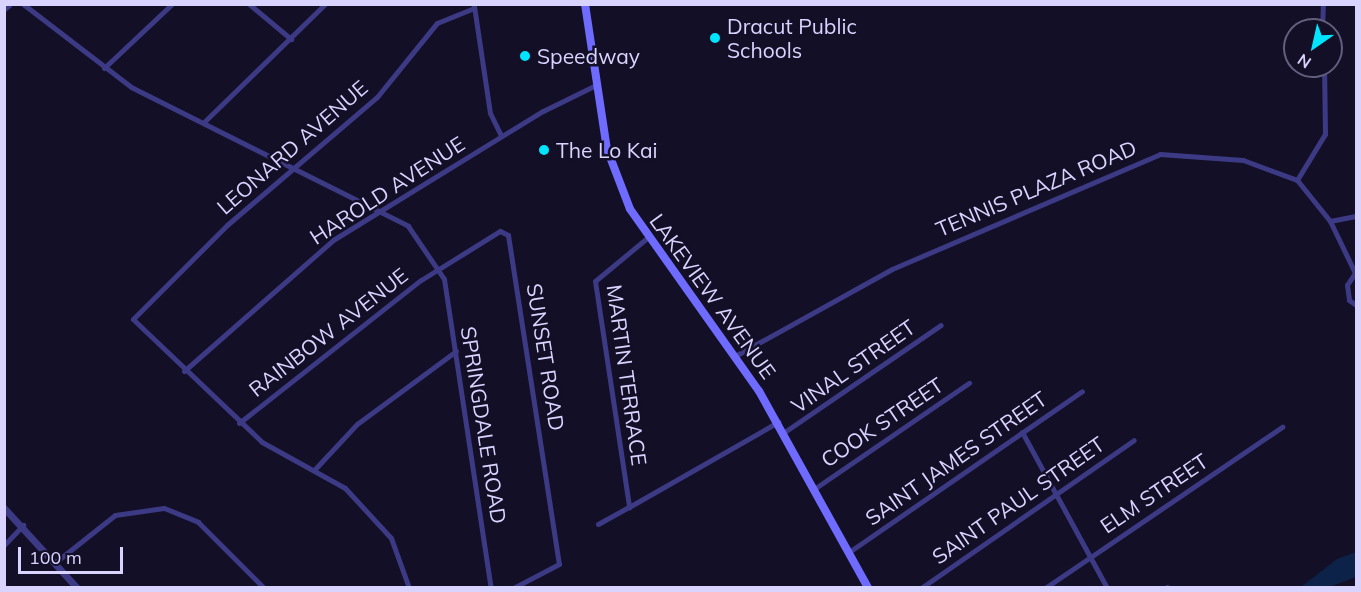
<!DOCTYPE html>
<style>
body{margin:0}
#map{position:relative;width:1361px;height:592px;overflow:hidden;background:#130f26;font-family:Mulish,sans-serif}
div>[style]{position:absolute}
.water>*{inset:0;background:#0c2248}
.minor>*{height:5px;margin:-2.5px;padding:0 2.5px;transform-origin:2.5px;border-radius:2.5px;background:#3d3a85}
.tertiary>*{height:7px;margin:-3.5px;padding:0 3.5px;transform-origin:3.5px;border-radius:3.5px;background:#3d3a85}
.secondary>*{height:8px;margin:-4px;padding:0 4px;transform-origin:4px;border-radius:4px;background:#6f6bff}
.dots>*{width:16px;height:16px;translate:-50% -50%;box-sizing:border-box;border:3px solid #130f26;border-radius:50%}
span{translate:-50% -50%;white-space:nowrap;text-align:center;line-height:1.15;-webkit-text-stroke:5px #130f26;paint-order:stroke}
.poi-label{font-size:21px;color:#d9d4ff}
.left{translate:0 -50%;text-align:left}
.street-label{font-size:21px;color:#d9d4ff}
.frame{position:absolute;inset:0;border:6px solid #d9d4ff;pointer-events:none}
.north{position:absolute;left:1283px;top:18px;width:60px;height:60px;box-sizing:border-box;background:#130f26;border:2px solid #625e7d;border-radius:50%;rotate:214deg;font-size:16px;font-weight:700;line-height:24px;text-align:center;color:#d9d4ff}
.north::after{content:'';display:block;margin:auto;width:21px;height:27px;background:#00e5ff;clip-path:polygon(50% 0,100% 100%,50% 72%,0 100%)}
.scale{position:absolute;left:18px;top:547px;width:105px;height:27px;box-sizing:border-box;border:3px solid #d9d4ff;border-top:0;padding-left:8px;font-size:18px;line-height:21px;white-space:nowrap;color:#d9d4ff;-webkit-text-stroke:4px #130f26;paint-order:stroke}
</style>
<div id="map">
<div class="water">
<i style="clip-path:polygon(1356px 552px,1356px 577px,1329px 587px,1301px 587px,1337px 559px)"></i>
</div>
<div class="minor">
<i style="left:23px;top:4px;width:136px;rotate:37.5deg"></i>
<i style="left:131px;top:87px;width:310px;rotate:26.6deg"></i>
<i style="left:408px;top:226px;width:64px;rotate:55.8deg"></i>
<i style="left:444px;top:279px;width:313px;rotate:81.4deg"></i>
<i style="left:249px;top:4px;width:55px;rotate:39.8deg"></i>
<i style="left:474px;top:6px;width:108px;rotate:81.5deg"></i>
<i style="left:490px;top:113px;width:25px;rotate:64deg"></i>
<i style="left:1322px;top:30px;width:26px;rotate:-88deg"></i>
<i style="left:104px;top:68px;width:93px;rotate:-43.3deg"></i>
<i style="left:205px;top:121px;width:168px;rotate:-44.3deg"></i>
<i style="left:1297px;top:180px;width:54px;rotate:-58.7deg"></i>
<i style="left:1325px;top:134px;width:68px;rotate:-90.8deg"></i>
<i style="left:1330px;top:221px;width:26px;rotate:-11deg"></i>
<i style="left:647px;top:238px;width:67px;rotate:140.4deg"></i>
<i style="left:595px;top:281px;width:229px;rotate:81.4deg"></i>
<i style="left:629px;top:507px;width:172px;rotate:-29.7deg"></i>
<i style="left:1355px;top:273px;width:14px;rotate:124deg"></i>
<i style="left:1347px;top:285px;width:15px;rotate:82deg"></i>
<i style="left:1349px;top:300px;width:9px;rotate:36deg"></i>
<i style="left:735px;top:356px;width:179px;rotate:-29deg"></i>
<i style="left:892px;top:269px;width:292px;rotate:-23.2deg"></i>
<i style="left:1160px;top:154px;width:83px;rotate:4.1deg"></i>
<i style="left:1243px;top:160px;width:58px;rotate:20.3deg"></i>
<i style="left:1297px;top:180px;width:53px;rotate:51.2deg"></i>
<i style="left:1330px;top:221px;width:58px;rotate:64.3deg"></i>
<i style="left:184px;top:371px;width:198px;rotate:-41.3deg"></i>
<i style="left:333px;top:240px;width:246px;rotate:-31.6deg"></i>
<i style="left:543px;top:111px;width:59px;rotate:-26.1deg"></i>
<i style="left:239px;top:423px;width:231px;rotate:-38.2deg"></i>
<i style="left:421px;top:280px;width:93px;rotate:-31.8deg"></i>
<i style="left:500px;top:231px;width:9px;rotate:27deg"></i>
<i style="left:508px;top:235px;width:333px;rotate:81.2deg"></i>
<i style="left:559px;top:564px;width:52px;rotate:152.4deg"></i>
<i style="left:1022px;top:432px;width:178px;rotate:61.4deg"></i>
<i style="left:783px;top:433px;width:191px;rotate:-34.4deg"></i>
<i style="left:315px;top:469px;width:62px;rotate:-47deg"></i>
<i style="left:357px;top:424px;width:123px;rotate:-36.4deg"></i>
<i style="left:814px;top:489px;width:188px;rotate:-34.4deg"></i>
<i style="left:598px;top:524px;width:35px;rotate:-29deg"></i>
<i style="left:4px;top:545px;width:28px;rotate:-46deg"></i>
<i style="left:849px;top:552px;width:283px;rotate:-34.6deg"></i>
<i style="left:57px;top:561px;width:74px;rotate:-38.4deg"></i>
<i style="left:115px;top:515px;width:49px;rotate:-8.1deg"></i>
<i style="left:164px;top:508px;width:37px;rotate:22deg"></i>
<i style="left:198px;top:522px;width:93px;rotate:45deg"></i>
<i style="left:409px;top:588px;width:53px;rotate:-109.8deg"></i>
<i style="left:391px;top:538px;width:68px;rotate:-132.6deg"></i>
<i style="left:345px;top:488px;width:95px;rotate:-151deg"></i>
<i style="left:262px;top:442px;width:178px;rotate:-136.4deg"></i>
<i style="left:133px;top:319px;width:133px;rotate:-45deg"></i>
<i style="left:227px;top:225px;width:197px;rotate:-40.5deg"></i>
<i style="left:377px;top:97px;width:95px;rotate:-51deg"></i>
<i style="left:437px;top:23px;width:40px;rotate:-22deg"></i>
<i style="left:921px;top:588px;width:259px;rotate:-34.8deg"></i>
<i style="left:1045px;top:588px;width:287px;rotate:-34.2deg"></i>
<i style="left:1167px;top:588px;width:1px;rotate:-90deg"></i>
</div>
<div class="tertiary">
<i style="left:4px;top:8px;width:6px;rotate:-39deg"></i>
<i style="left:4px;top:508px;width:108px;rotate:47.6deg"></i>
</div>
<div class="secondary">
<i style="left:585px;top:4px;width:147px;rotate:81.4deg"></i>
<i style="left:607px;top:149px;width:64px;rotate:69deg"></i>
<i style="left:630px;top:209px;width:223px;rotate:54.7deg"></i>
<i style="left:759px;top:391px;width:225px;rotate:61deg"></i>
</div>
<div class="dots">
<i style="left:715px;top:38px;background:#00e5ff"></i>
<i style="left:525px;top:56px;background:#00e5ff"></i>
<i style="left:544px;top:150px;background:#00e5ff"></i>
</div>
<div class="poi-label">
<span class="left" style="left:727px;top:38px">Dracut Public<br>Schools</span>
<span class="left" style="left:537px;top:56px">Speedway</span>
<span class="left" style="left:556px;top:150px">The Lo Kai</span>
</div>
<div class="street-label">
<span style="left:292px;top:147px;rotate:-41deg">LEONARD AVENUE</span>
<span style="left:1036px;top:188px;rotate:-23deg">TENNIS PLAZA ROAD</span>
<span style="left:387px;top:190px;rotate:-33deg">HAROLD AVENUE</span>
<span style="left:713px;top:296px;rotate:54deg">LAKEVIEW AVENUE</span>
<span style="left:328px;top:332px;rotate:-38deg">RAINBOW AVENUE</span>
<span style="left:546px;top:357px;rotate:81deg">SUNSET ROAD</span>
<span style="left:853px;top:366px;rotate:-35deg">VINAL STREET</span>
<span style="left:627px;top:375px;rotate:82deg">MARTIN TERRACE</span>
<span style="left:882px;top:422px;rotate:-34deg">COOK STREET</span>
<span style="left:484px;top:425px;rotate:81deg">SPRINGDALE ROAD</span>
<span style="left:956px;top:458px;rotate:-35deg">SAINT JAMES STREET</span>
<span style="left:1154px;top:493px;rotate:-34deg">ELM STREET</span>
<span style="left:1018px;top:500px;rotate:-35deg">SAINT PAUL STREET</span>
</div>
<div class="frame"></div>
<div class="north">N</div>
<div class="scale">100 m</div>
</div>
